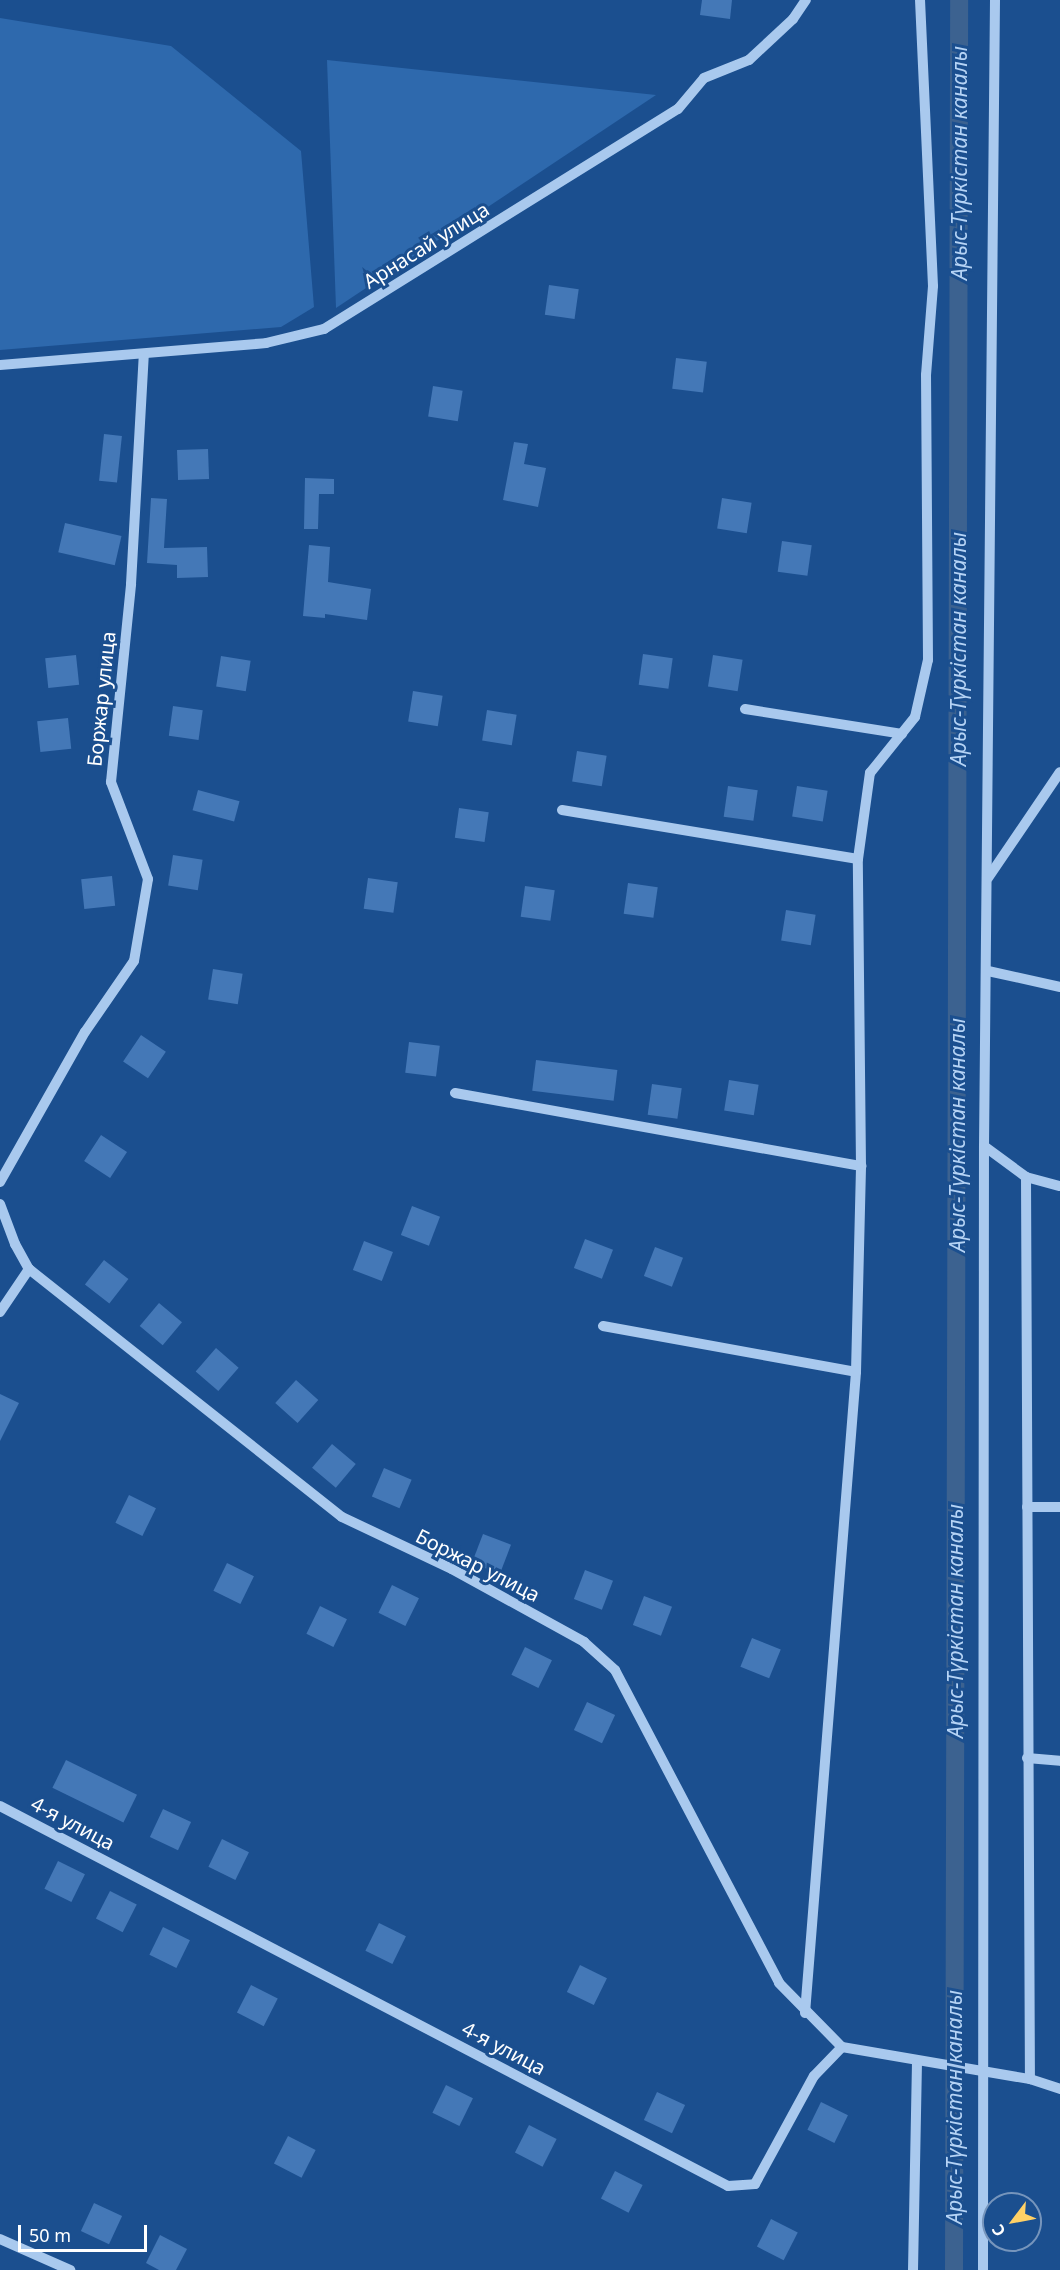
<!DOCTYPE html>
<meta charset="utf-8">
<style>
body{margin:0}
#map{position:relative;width:1060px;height:2270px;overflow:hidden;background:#1b4f8f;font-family:"Noto Sans",sans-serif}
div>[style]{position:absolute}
.green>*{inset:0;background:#2e69ad}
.canal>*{height:18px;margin:-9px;padding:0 9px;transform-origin:9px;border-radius:9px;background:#3c6290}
.building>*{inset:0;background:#4478b7;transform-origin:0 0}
.minor>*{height:10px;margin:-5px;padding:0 5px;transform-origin:5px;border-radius:5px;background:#a9c9ee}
span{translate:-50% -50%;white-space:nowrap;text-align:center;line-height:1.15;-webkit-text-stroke:6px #1b4f8f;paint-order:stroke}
.street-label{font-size:20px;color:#fff}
.water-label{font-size:21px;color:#b5d3f5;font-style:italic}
.north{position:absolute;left:982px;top:2192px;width:60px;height:60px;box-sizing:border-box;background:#1b4f8f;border:2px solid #7695bc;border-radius:50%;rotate:238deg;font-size:16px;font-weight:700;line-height:24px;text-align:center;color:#fff}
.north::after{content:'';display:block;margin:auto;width:21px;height:27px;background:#ffd166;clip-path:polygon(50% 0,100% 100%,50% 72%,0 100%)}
.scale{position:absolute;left:18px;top:2225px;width:129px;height:27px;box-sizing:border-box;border:3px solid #fff;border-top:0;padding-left:8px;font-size:18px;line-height:21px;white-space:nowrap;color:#fff;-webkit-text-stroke:4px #1b4f8f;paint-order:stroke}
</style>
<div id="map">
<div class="green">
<i style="clip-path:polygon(0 18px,171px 46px,301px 151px,314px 307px,281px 327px,0 350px)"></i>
<i style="clip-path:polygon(327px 60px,656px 95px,336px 308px)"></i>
</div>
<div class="canal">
<i style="left:954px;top:2270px;width:2270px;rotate:-89.87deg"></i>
</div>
<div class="building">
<i style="clip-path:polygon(702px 0,732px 0,730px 19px,700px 15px)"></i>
<i style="left:549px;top:285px;width:30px;height:30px;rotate:8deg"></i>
<i style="left:676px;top:358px;width:31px;height:31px;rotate:7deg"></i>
<i style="left:433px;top:386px;width:30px;height:31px;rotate:9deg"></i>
<i style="left:104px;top:434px;width:18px;height:47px;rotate:6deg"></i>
<i style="clip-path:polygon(514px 442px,528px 444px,524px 464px,546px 468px,538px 507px,503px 500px)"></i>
<i style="left:208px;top:449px;width:30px;height:31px;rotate:88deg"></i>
<i style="clip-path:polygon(305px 478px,334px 479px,334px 494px,319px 494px,318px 529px,304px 529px)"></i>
<i style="clip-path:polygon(151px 498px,167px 499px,164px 548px,207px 547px,208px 577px,177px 578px,177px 565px,147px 563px)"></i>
<i style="left:722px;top:498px;width:30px;height:31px;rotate:9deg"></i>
<i style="left:65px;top:523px;width:58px;height:30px;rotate:13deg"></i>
<i style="left:782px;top:541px;width:30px;height:31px;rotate:8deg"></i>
<i style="clip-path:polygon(309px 545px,330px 547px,328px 582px,371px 589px,367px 620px,325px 614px,325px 618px,303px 616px)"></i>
<i style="left:643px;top:654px;width:30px;height:31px;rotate:8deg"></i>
<i style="left:76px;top:655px;width:30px;height:31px;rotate:84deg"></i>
<i style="left:713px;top:655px;width:30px;height:32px;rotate:9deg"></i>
<i style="left:221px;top:656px;width:30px;height:31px;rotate:9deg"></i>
<i style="left:413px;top:691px;width:30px;height:31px;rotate:9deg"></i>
<i style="left:173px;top:706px;width:30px;height:30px;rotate:8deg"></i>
<i style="left:487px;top:710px;width:30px;height:31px;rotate:9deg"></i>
<i style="left:68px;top:718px;width:31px;height:31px;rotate:84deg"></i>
<i style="left:577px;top:751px;width:30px;height:31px;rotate:9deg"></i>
<i style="left:728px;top:786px;width:30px;height:31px;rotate:8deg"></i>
<i style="left:797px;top:786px;width:31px;height:31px;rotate:9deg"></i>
<i style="left:198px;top:790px;width:43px;height:21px;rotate:15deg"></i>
<i style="left:459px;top:808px;width:30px;height:30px;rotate:8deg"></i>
<i style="left:173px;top:855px;width:30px;height:31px;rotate:9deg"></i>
<i style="left:112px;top:876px;width:30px;height:31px;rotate:84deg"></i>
<i style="left:368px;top:878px;width:30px;height:31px;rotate:8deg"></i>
<i style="left:628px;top:883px;width:30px;height:31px;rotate:8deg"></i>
<i style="left:525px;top:886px;width:30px;height:31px;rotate:8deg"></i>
<i style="left:786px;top:910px;width:30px;height:31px;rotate:9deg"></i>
<i style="left:213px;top:969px;width:30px;height:31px;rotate:9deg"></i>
<i style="left:141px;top:1035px;width:30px;height:32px;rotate:34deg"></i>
<i style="left:409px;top:1042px;width:31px;height:31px;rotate:7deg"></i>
<i style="left:536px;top:1060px;width:82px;height:31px;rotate:7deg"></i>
<i style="left:729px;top:1080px;width:30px;height:31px;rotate:9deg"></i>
<i style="left:652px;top:1084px;width:30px;height:31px;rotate:8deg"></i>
<i style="left:101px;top:1135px;width:31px;height:31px;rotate:33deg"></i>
<i style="left:412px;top:1206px;width:30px;height:31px;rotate:21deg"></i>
<i style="left:585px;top:1239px;width:30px;height:31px;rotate:21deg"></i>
<i style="left:364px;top:1241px;width:31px;height:31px;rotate:21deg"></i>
<i style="left:655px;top:1247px;width:30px;height:31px;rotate:21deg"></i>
<i style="left:104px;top:1260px;width:31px;height:31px;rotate:38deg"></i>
<i style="left:159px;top:1303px;width:30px;height:30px;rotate:40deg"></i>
<i style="left:216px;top:1348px;width:30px;height:31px;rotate:41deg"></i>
<i style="left:296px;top:1380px;width:30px;height:31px;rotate:42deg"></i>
<i style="clip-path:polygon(0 1394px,19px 1403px,0 1441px)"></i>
<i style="left:332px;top:1444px;width:31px;height:31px;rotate:40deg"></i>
<i style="left:384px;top:1468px;width:30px;height:31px;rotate:23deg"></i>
<i style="left:129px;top:1495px;width:30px;height:31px;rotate:26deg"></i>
<i style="left:483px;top:1534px;width:30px;height:31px;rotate:21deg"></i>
<i style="left:227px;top:1563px;width:30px;height:31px;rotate:26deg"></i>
<i style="left:585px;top:1570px;width:30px;height:31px;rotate:21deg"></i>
<i style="left:392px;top:1585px;width:30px;height:31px;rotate:26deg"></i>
<i style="left:644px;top:1596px;width:30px;height:31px;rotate:21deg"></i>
<i style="left:320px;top:1606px;width:30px;height:31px;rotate:26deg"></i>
<i style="left:752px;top:1638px;width:31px;height:31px;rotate:22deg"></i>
<i style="left:525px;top:1647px;width:30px;height:31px;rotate:26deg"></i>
<i style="left:587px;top:1702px;width:31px;height:31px;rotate:25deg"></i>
<i style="left:66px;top:1760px;width:79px;height:31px;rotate:26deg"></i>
<i style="left:163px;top:1809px;width:31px;height:31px;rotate:25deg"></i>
<i style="left:222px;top:1839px;width:30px;height:31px;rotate:26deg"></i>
<i style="left:58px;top:1861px;width:30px;height:31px;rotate:26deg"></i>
<i style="left:110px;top:1891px;width:30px;height:31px;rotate:27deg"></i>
<i style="left:379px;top:1923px;width:30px;height:31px;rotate:26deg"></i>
<i style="left:163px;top:1927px;width:30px;height:31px;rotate:26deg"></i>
<i style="left:580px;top:1965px;width:30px;height:30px;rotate:26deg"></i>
<i style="left:251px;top:1985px;width:30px;height:31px;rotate:27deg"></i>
<i style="left:446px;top:2085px;width:30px;height:31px;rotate:26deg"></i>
<i style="left:657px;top:2092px;width:31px;height:31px;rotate:25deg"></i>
<i style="left:821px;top:2102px;width:30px;height:31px;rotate:26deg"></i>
<i style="left:529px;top:2125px;width:31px;height:31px;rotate:27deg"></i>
<i style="left:288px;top:2136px;width:31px;height:31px;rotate:27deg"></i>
<i style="left:615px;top:2171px;width:31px;height:31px;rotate:27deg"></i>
<i style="left:94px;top:2203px;width:31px;height:31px;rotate:25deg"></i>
<i style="left:771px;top:2219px;width:30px;height:31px;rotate:27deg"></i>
<i style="clip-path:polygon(160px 2235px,187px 2249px,176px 2270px,159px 2270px,146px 2263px)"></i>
</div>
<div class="minor">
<i style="left:995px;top:0;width:1146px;rotate:90.55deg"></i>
<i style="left:984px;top:1146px;width:52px;rotate:36.4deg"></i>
<i style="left:1026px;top:1177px;width:35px;rotate:15deg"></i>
<i style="left:0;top:365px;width:267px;rotate:-4.7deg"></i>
<i style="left:266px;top:343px;width:60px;rotate:-13.6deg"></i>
<i style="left:324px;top:329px;width:417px;rotate:-31.9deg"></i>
<i style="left:678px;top:109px;width:40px;rotate:-50deg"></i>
<i style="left:704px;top:78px;width:48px;rotate:-21.8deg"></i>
<i style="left:749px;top:60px;width:60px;rotate:-43deg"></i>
<i style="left:793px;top:19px;width:23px;rotate:-56deg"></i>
<i style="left:745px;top:709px;width:159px;rotate:9deg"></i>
<i style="left:562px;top:810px;width:300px;rotate:9.4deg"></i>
<i style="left:988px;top:878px;width:128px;rotate:-55.8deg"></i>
<i style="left:988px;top:971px;width:74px;rotate:12.5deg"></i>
<i style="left:455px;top:1093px;width:413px;rotate:10.2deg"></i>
<i style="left:1026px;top:1177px;width:902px;rotate:89.75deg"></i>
<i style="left:0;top:1182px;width:172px;rotate:-60.5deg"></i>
<i style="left:85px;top:1032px;width:86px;rotate:-55.4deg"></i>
<i style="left:134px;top:961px;width:83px;rotate:-80.3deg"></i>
<i style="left:148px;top:879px;width:104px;rotate:-110.9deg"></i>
<i style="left:111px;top:782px;width:199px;rotate:-84.2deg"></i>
<i style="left:131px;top:584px;width:230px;rotate:-86.8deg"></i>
<i style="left:0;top:1204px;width:43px;rotate:69.4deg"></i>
<i style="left:15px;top:1244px;width:29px;rotate:61deg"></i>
<i style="left:29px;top:1269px;width:399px;rotate:38.4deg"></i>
<i style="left:342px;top:1517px;width:122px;rotate:25.3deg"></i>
<i style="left:452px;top:1569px;width:151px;rotate:28.9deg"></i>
<i style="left:584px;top:1642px;width:42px;rotate:42.1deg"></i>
<i style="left:615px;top:1670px;width:353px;rotate:62.3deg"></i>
<i style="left:779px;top:1983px;width:90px;rotate:45.5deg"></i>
<i style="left:0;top:1312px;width:52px;rotate:-56deg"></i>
<i style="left:603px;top:1326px;width:257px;rotate:10.3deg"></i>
<i style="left:1027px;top:1507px;width:33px"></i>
<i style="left:1027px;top:1758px;width:33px;rotate:5deg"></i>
<i style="left:0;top:1806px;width:821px;rotate:27.56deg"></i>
<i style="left:728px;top:2186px;width:27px;rotate:-4deg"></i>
<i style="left:755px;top:2184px;width:123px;rotate:-61.4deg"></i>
<i style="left:814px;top:2076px;width:40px;rotate:-46deg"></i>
<i style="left:842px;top:2047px;width:191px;rotate:9.7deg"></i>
<i style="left:1030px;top:2079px;width:32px;rotate:18deg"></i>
<i style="left:805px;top:2013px;width:643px;rotate:-85.45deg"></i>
<i style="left:856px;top:1372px;width:206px;rotate:-88.6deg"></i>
<i style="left:861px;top:1166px;width:307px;rotate:-90.6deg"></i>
<i style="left:858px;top:859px;width:87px;rotate:-82.1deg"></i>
<i style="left:870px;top:773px;width:72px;rotate:-51.2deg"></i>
<i style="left:915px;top:717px;width:58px;rotate:-77.2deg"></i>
<i style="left:928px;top:660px;width:285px;rotate:-90.4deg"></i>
<i style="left:926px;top:375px;width:89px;rotate:-85.5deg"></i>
<i style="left:933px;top:286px;width:286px;rotate:-92.6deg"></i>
<i style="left:0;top:2239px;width:77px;rotate:23.9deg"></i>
<i style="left:913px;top:2270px;width:209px;rotate:-88.9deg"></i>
<i style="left:983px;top:2270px;width:1124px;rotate:-89.95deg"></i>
</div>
<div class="street-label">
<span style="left:426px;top:245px;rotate:-32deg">Арнасай улица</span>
<span style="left:101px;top:699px;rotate:-84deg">Боржар улица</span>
<span style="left:478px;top:1565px;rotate:27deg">Боржар улица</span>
<span style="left:73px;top:1823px;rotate:28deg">4-я улица</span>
<span style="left:504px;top:2048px;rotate:28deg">4-я улица</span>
</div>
<div class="water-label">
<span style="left:959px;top:163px;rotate:-90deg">Арыс-Түркістан каналы</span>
<span style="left:958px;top:649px;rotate:-90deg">Арыс-Түркістан каналы</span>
<span style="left:957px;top:1135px;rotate:-90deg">Арыс-Түркістан каналы</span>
<span style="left:955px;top:1621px;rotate:-90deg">Арыс-Түркістан каналы</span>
<span style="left:954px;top:2107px;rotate:-90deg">Арыс-Түркістан каналы</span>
</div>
<div class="north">С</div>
<div class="scale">50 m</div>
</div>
